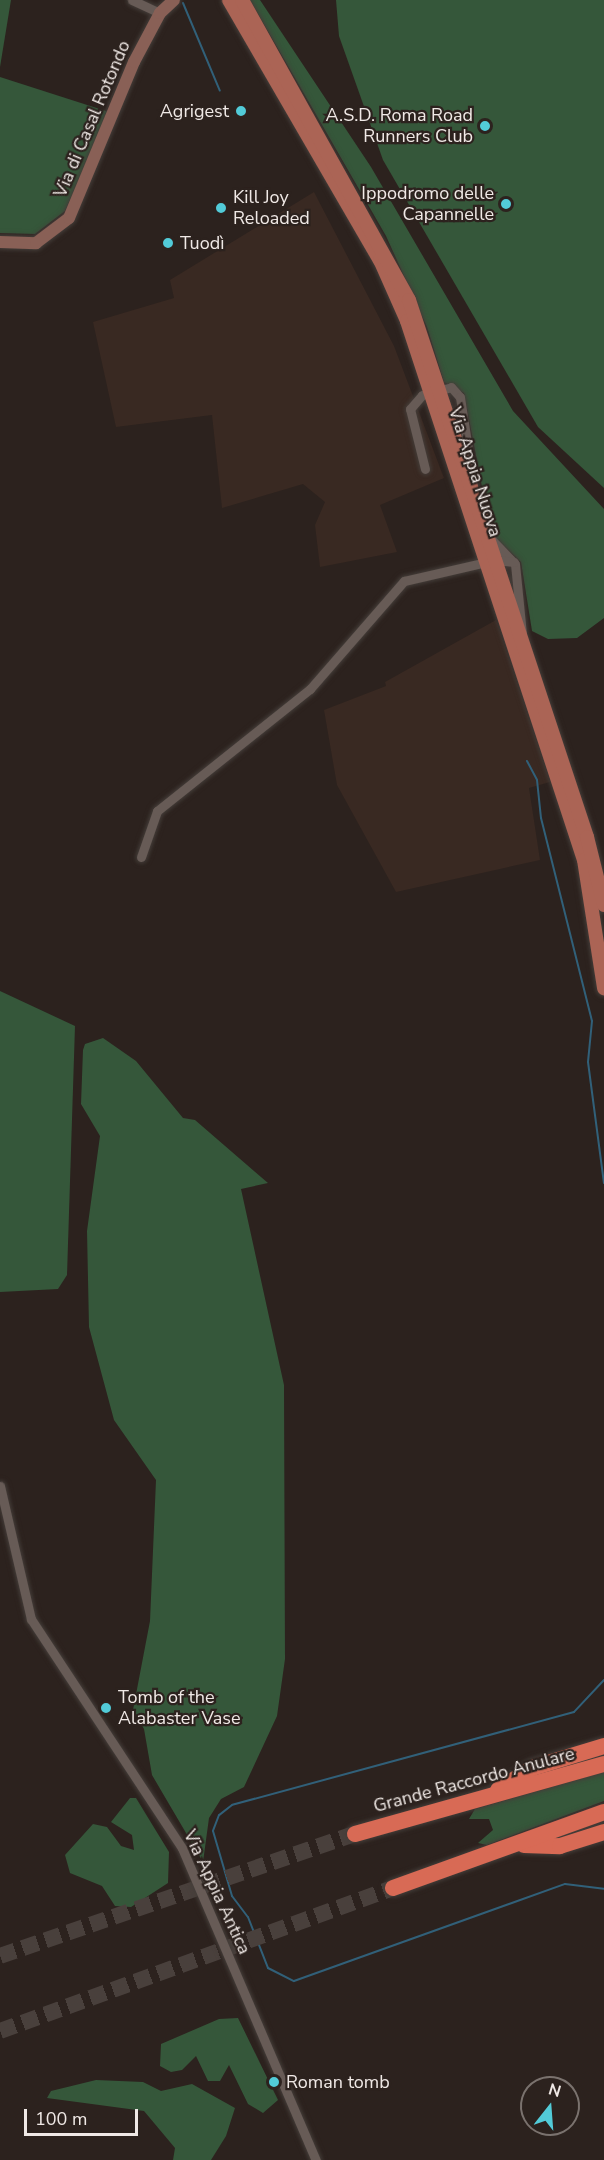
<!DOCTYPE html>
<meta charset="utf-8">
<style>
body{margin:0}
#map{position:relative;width:604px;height:2160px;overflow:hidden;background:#2c221e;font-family:"Nunito Sans",sans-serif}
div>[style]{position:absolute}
.built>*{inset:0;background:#392922}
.green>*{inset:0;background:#35573a}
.stream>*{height:2px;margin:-1px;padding:0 1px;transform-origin:1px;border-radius:1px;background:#316079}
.highway-tunnel>*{height:16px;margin-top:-8px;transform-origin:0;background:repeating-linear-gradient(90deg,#49403c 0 16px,transparent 0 24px)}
.roads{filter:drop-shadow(0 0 2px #443d39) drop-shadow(0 0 2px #443d39)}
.street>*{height:9px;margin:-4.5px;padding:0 4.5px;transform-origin:4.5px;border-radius:4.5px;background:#675b56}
.secondary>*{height:12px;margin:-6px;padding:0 6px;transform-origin:6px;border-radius:6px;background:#896056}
.primary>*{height:14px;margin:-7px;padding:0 7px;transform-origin:7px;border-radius:7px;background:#ab6455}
.highway>*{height:16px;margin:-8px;padding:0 8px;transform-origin:8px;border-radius:8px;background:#d86a55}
.dots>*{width:16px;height:16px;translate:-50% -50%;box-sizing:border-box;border:3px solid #2c221e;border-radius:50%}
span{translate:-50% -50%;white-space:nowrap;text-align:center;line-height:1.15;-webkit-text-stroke:4.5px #2c221e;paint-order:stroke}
.poi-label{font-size:18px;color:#f0e9e6}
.right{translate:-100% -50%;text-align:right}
.left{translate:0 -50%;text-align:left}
.street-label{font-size:18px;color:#f0e9e6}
.north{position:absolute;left:520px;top:2076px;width:60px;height:60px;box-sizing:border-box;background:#2c221e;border:2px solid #7a726e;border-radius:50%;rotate:17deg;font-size:16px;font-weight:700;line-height:24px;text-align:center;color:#f0e9e6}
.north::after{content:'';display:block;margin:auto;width:21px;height:27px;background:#52cbd8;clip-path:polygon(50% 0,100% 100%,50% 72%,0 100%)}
.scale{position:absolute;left:24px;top:2109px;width:114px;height:27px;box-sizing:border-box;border:3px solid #f0e9e6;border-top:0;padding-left:8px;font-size:18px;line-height:21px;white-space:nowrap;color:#f0e9e6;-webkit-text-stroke:4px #2c221e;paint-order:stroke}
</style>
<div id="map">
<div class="built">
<i style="clip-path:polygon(314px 192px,394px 346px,444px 478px,380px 505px,397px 552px,320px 567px,315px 525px,325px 502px,303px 484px,222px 508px,212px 415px,116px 427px,93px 322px,174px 298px,170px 280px)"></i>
<i style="clip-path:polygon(496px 620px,550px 782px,529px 788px,540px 860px,396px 892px,337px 785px,324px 710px,386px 686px,385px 682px)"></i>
</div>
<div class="green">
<i style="clip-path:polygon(0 0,11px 0,0 67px)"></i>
<i style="clip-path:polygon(250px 0,260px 0,371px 167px,513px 411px,604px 509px,604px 618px,577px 638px,548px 639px,532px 631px,521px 562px,493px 535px,488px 518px,464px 393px,444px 382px,427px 327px,386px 236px)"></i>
<i style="clip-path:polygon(336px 0,604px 0,604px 488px,538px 427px,383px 160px,339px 36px)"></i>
<i style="clip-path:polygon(0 77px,109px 112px,65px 211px,35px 234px,0 233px)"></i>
<i style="clip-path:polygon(0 991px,75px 1026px,67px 1275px,58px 1289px,0 1292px)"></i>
<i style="clip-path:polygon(103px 1038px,136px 1061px,183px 1118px,195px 1120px,268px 1183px,241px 1189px,284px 1385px,285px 1659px,277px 1716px,244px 1787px,221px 1799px,209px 1818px,203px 1862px,152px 1775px,144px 1729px,133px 1710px,150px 1621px,156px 1480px,114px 1420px,89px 1327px,87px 1231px,100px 1136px,81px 1104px,83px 1050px,85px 1044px)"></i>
<i style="clip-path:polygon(604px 1772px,604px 1801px,487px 1845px,478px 1843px,493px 1830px,489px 1819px,469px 1819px,475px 1809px)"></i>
<i style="clip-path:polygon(130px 1798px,136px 1798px,169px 1852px,168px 1883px,131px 1907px,115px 1906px,102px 1886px,70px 1873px,65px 1855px,93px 1824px,107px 1827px,121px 1846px,134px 1850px,132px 1835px,111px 1822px)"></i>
<i style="clip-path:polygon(238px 2018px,278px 2100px,263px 2113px,248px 2104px,229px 2065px,220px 2081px,208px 2081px,196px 2056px,182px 2070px,171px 2072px,160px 2066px,161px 2044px,219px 2019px)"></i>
<i style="clip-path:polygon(96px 2080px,143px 2082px,161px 2091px,192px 2084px,235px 2108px,226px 2136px,211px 2160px,173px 2160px,175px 2148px,144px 2111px,47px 2098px,51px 2091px)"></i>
</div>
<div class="stream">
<i style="left:183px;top:3px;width:95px;rotate:67.2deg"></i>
<i style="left:527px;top:761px;width:21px;rotate:62deg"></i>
<i style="left:537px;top:780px;width:38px;rotate:84deg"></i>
<i style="left:541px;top:818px;width:209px;rotate:75.9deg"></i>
<i style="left:592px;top:1021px;width:41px;rotate:95.6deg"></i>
<i style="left:588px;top:1062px;width:122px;rotate:82.5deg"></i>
<i style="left:604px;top:1680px;width:44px;rotate:133.2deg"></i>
<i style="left:574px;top:1712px;width:354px;rotate:164.8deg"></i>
<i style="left:232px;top:1805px;width:16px;rotate:142deg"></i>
<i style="left:219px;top:1815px;width:17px;rotate:111deg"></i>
<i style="left:213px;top:1831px;width:68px;rotate:73.7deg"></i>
<i style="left:232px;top:1896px;width:26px;rotate:53deg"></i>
<i style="left:248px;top:1917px;width:55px;rotate:68.6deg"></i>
<i style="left:268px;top:1968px;width:29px;rotate:27deg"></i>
<i style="left:294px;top:1981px;width:288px;rotate:-19.7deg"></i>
<i style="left:565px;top:1884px;width:39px;rotate:7deg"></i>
</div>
<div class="highway-tunnel">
<i style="left:0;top:1956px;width:375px;rotate:-19deg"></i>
<i style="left:0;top:2031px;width:418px;rotate:-20deg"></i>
</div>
<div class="roads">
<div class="street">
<i style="left:132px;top:0;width:31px;rotate:25deg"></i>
<i style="left:425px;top:469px;width:62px;rotate:-104deg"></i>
<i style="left:410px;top:409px;width:18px;rotate:-49deg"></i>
<i style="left:422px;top:395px;width:30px;rotate:-15deg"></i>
<i style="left:451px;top:387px;width:13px;rotate:48deg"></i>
<i style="left:460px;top:397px;width:86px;rotate:81.3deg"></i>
<i style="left:489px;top:537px;width:37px;rotate:46deg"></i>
<i style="left:515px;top:564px;width:70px;rotate:84.3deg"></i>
<i style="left:141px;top:857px;width:49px;rotate:-70.8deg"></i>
<i style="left:157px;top:811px;width:196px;rotate:-38.6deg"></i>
<i style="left:310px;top:689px;width:143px;rotate:-49deg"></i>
<i style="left:404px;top:581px;width:93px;rotate:-13deg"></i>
<i style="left:495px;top:560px;width:19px;rotate:6deg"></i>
<i style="left:0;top:1486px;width:137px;rotate:76.9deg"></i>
<i style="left:31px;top:1619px;width:274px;rotate:56.6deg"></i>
<i style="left:182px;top:1848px;width:340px;rotate:66.8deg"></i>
</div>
<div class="secondary">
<i style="left:0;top:242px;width:36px;rotate:2deg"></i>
<i style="left:36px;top:243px;width:41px;rotate:-37.1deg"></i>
<i style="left:69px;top:218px;width:169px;rotate:-67.4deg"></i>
<i style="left:134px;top:62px;width:55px;rotate:-62deg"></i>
<i style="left:160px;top:13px;width:19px;rotate:-43deg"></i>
</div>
<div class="primary">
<i style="left:229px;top:0;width:301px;rotate:59.9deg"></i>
<i style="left:380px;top:260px;width:67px;rotate:66.1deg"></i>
<i style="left:407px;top:321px;width:567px;rotate:71.82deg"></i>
<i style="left:584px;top:860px;width:130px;rotate:81.1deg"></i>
<i style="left:242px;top:0;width:343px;rotate:60.9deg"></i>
<i style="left:409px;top:300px;width:566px;rotate:71.66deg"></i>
<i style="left:587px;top:837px;width:70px;rotate:76deg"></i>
</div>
<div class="highway">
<i style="left:498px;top:1790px;width:40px;rotate:-32.9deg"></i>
<i style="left:532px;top:1768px;width:75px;rotate:-17deg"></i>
<i style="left:355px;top:1834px;width:259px;rotate:-15.7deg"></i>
<i style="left:524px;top:1845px;width:36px;rotate:2deg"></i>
<i style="left:560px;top:1846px;width:46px;rotate:-17.7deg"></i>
<i style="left:393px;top:1888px;width:224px;rotate:-19.8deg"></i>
</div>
</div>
<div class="dots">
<i style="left:241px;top:111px;background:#52cbd8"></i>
<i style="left:485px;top:126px;background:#52cbd8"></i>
<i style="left:506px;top:204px;background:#52cbd8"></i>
<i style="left:221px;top:208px;background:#52cbd8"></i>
<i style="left:168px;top:243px;background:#52cbd8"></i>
<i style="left:106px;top:1708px;background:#52cbd8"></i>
<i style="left:274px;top:2082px;background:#52cbd8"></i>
</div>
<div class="poi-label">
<span class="right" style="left:229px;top:111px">Agrigest</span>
<span class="right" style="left:473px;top:126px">A.S.D. Roma Road<br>Runners Club</span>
<span class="right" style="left:494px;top:204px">Ippodromo delle<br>Capannelle</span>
<span class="left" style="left:233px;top:208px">Kill Joy<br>Reloaded</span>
<span class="left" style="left:180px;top:243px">Tuodì</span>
<span class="left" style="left:118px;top:1708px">Tomb of the<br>Alabaster Vase</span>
<span class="left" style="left:286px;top:2082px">Roman tomb</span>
</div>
<div class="street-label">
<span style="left:92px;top:119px;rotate:-67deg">Via di Casal Rotondo</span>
<span style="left:475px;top:472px;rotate:72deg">Via Appia Nuova</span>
<span style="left:474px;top:1780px;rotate:-15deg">Grande Raccordo Anulare</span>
<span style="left:217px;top:1892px;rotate:65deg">Via Appia Antica</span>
</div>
<div class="north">N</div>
<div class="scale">100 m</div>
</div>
